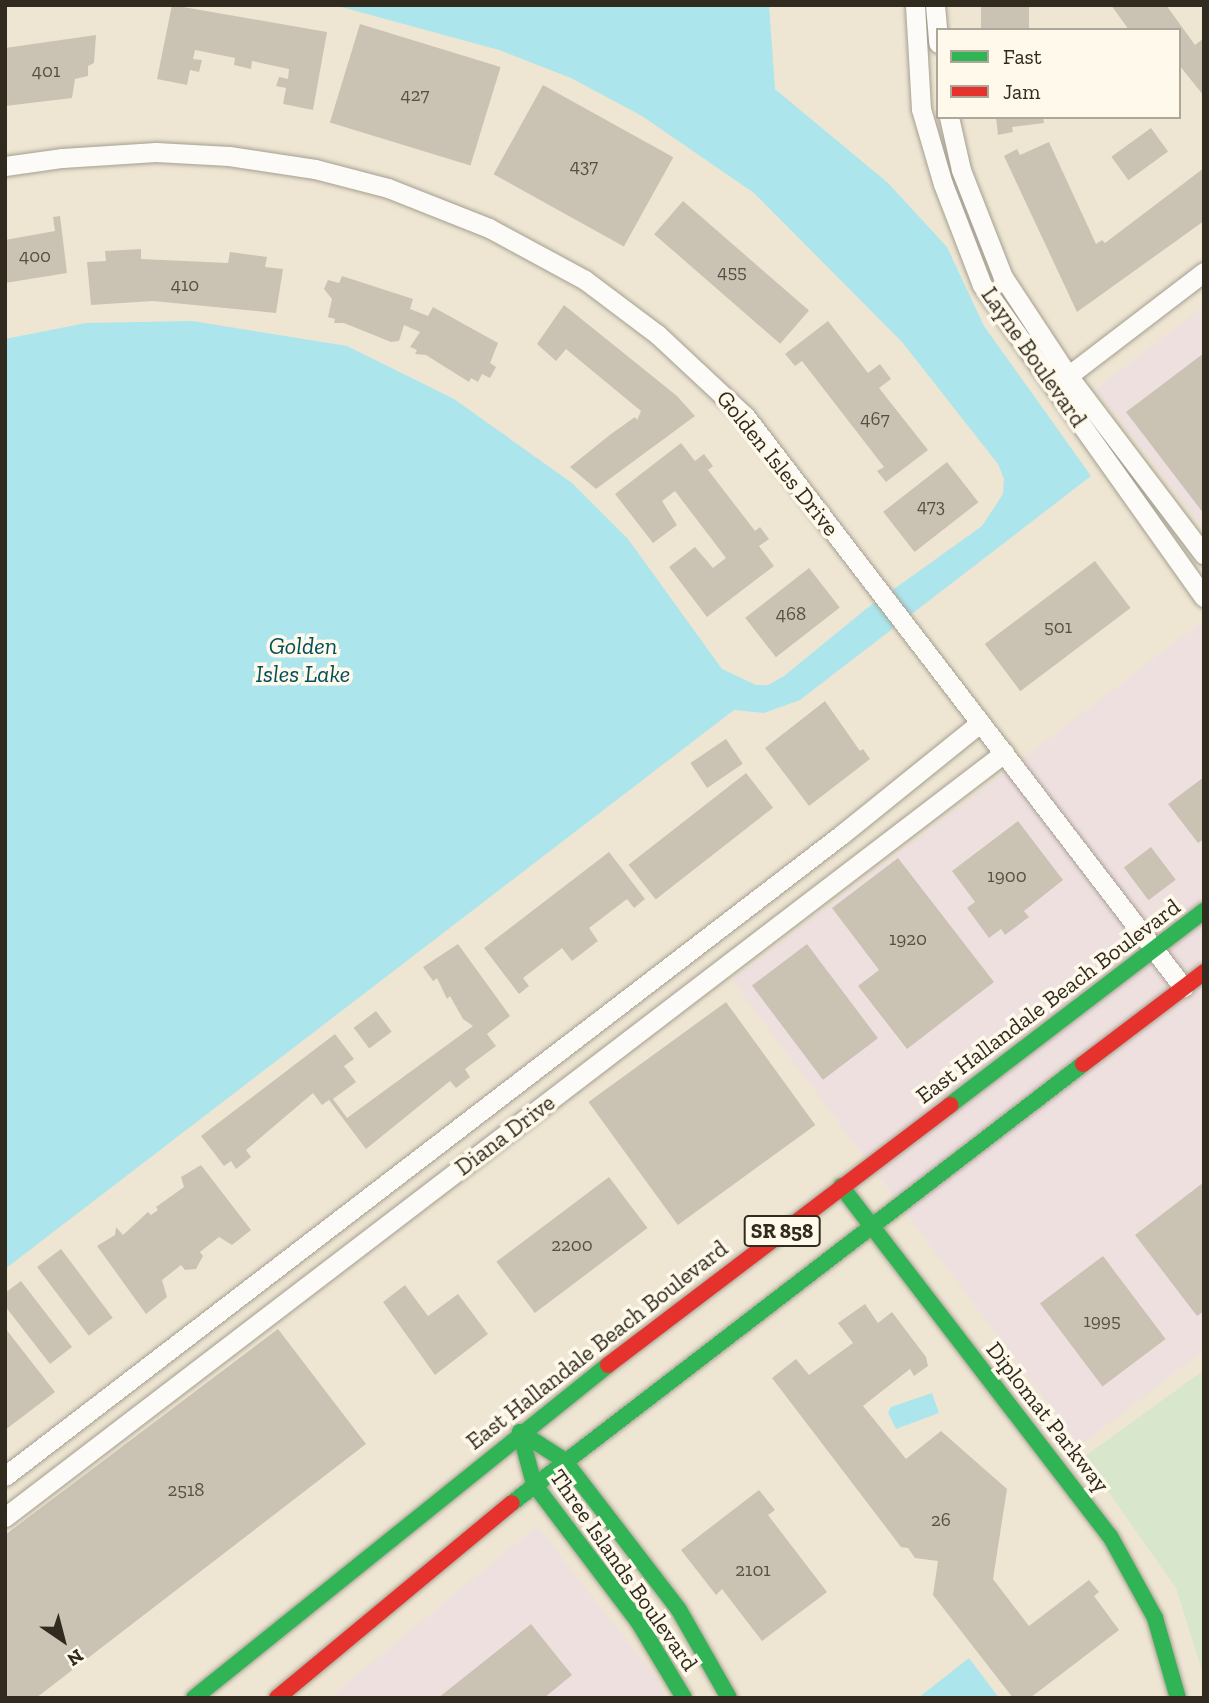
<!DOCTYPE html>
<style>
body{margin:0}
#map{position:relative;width:1209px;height:1703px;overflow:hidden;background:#eee6d3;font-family:"Zilla Slab",serif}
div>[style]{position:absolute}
.commercial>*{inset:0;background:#efe0e0}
.green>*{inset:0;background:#d8e6cc}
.water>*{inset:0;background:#ace5ec}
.building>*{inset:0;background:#cac3b4;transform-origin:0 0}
.roads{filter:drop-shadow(0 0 2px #a59f90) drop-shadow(0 0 2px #a59f90)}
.street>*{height:19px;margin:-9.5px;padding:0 9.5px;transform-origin:9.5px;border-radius:9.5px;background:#fcfbf8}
.fast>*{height:16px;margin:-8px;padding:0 8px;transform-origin:8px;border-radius:8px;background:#30b455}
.jam>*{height:16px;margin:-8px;padding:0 8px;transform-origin:8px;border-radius:8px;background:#e5322d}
span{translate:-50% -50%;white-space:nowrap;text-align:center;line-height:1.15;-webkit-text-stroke:7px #fff9eb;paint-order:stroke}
.number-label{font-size:19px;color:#565144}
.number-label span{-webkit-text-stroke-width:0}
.shield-label span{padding:2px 5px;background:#fff9eb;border:2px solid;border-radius:5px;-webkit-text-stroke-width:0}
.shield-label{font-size:21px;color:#302b1e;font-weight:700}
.street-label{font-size:23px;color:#302b1e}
.water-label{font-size:24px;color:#004f5b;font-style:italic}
.frame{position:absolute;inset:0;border:7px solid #302b1e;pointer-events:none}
.legend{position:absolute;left:936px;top:28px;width:245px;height:91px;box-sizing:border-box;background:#fff9eb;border:2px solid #aca799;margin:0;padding:9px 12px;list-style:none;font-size:21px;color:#302b1e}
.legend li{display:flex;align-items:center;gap:14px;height:35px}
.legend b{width:35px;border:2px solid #aca799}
.north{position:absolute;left:28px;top:1605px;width:70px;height:70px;-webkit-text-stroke:5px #fff9eb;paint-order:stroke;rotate:145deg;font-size:19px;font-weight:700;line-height:28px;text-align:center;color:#302b1e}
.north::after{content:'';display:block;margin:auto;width:24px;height:32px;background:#302b1e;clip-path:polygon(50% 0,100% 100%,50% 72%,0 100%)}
</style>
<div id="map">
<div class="commercial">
<i style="clip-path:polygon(1204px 306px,1204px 529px,1096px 389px)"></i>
<i style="clip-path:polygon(1204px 620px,1204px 1350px,1080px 1446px,732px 980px)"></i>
<i style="clip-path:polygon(537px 1526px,658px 1680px,665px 1698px,329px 1698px)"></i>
</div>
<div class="green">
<i style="clip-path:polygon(1204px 1370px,1204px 1677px,1176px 1588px,1084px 1457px)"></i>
</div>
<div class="water">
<i style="clip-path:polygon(334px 5px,769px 5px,775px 89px,888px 183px,947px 247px,984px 326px,1091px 476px,800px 700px,764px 713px,734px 710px,5px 1269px,5px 339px,86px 323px,192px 321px,347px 346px,454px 399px,572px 483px,628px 539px,722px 669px,756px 685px,768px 685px,784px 676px,866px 609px,982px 526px,1003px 494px,1004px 479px,998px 464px,902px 342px,754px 193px,642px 116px,571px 78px,499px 50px)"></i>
<i style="clip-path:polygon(932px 1393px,939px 1413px,896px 1429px,888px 1413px,891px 1407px)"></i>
<i style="clip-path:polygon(969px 1658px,999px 1698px,918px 1698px)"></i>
</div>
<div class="building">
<i style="clip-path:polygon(172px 5px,327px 32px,313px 110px,283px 104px,286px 88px,276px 86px,279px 77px,288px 79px,289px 69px,252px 61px,251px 69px,234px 65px,235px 58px,195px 50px,193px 59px,202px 60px,199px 72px,190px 70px,187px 85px,157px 79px)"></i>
<i style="left:981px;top:5px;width:48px;height:25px"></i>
<i style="clip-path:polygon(1111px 5px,1166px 5px,1195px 45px,1204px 38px,1204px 96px,1179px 65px,1179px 30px,1129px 30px)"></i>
<i style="left:360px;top:24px;width:147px;height:103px;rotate:17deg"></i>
<i style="clip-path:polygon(96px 35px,94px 63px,88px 66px,88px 76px,75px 79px,72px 98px,5px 106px,5px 48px)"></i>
<i style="left:543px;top:85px;width:149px;height:102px;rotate:29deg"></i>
<i style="clip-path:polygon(996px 117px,1043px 117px,1044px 123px,1012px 127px,1013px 132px,998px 135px)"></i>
<i style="left:1151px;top:128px;width:29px;height:49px;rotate:54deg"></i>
<i style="clip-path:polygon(1049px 142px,1096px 244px,1102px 240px,1105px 243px,1204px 168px,1204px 221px,1077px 312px,1004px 156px,1017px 149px,1020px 155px)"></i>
<i style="left:683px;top:201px;width:167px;height:44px;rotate:41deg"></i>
<i style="clip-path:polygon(60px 216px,67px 273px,5px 283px,5px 240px,55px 231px,53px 217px)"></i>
<i style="clip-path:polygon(141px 249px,141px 259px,228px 263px,230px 252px,267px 257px,265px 267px,283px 269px,276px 313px,153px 301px,91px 305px,87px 262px,106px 261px,105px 251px)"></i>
<i style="clip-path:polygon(342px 276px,413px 299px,410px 309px,428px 316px,433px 307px,498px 343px,490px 363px,496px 367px,490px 378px,482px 374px,478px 382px,471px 378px,469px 382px,426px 355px,415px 354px,417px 350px,410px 347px,420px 332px,404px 325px,399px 341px,391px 342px,344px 323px,334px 323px,335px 319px,328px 317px,332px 299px,324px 289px,328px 280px,339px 283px)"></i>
<i style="clip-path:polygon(564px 305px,677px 396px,695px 416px,596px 489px,570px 467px,611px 434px,635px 417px,637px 420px,641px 411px,566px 349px,556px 361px,537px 344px)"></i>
<i style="clip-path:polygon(828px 321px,868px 373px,880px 364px,891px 379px,879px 388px,928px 450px,886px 482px,877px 471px,884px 467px,802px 361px,795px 366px,785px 354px)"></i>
<i style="clip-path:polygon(1204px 353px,1204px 514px,1126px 412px)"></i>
<i style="clip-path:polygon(681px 443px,695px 461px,704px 454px,713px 466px,708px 470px,755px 531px,760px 527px,769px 539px,759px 546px,774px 566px,707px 617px,669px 567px,695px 547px,713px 568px,726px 558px,675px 491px,662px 501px,677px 525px,653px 543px,615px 494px)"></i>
<i style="left:947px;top:462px;width:51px;height:81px;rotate:52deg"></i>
<i style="left:1095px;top:561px;width:59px;height:138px;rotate:53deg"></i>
<i style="left:809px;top:568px;width:50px;height:81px;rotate:52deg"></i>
<i style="clip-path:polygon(825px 701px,860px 751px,863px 749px,870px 759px,809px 806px,765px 748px)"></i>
<i style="left:726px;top:739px;width:30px;height:43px;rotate:56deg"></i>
<i style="left:746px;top:773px;width:44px;height:149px;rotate:52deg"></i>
<i style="clip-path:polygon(1204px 777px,1204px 839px,1198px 843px,1168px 804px)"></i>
<i style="clip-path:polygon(1018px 821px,1063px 880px,1024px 911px,1029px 917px,1005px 935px,1001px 929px,989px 938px,967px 908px,975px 902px,952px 871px)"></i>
<i style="left:1151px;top:847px;width:41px;height:34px;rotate:53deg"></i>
<i style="clip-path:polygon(609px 852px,645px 899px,634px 908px,627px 899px,589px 928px,598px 941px,572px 961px,562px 948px,523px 978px,529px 986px,519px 994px,484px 948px)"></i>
<i style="clip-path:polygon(898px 858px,994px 982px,907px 1049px,858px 986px,879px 970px,832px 908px)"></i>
<i style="clip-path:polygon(458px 944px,510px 1016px,487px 1034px,496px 1046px,465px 1069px,470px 1077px,456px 1088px,450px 1081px,366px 1149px,329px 1100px,322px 1105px,313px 1093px,246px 1150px,251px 1157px,236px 1169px,231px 1161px,224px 1166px,201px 1136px,335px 1034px,354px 1059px,344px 1066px,356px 1082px,333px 1099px,347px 1118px,473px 1026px,463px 1019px,450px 996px,447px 999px,437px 978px,433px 981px,423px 967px)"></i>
<i style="left:807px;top:944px;width:118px;height:69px;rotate:53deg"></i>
<i style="left:726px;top:1002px;width:152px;height:170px;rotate:54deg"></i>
<i style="left:376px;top:1011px;width:26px;height:28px;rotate:53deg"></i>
<i style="clip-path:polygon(201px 1165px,251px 1230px,232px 1245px,219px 1237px,200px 1252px,203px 1256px,196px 1269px,185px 1270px,181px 1265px,162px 1280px,167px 1297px,146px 1314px,97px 1246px,115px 1235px,116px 1227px,123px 1235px,148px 1212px,151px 1215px,158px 1210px,156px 1207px,184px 1187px,181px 1177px)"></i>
<i style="left:609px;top:1177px;width:64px;height:141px;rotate:53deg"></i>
<i style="clip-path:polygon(1204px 1182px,1204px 1311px,1197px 1316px,1135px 1235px)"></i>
<i style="left:61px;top:1249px;width:86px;height:30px;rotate:53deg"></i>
<i style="left:1103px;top:1256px;width:104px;height:79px;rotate:53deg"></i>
<i style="clip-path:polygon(21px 1281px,72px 1347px,50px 1364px,5px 1306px,5px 1293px)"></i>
<i style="clip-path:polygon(405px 1285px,428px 1316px,458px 1294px,488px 1334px,435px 1375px,383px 1302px)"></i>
<i style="clip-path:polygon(865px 1304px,878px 1323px,892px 1312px,926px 1357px,928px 1366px,914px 1376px,910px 1369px,863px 1406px,906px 1459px,941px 1431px,1007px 1489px,993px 1579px,1029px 1626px,1089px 1580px,1099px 1592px,1094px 1596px,1119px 1630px,1030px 1698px,1013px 1698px,933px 1595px,938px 1561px,915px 1558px,908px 1548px,901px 1547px,772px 1378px,796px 1359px,809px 1375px,853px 1343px,838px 1323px)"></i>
<i style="clip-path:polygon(5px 1328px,55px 1392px,5px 1430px)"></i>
<i style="clip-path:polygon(278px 1329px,366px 1444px,36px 1698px,5px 1698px,5px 1535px)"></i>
<i style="clip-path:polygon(759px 1490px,775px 1510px,768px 1515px,827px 1592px,762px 1641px,722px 1589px,716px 1595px,681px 1550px)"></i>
<i style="clip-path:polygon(531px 1624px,572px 1675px,544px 1698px,438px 1698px)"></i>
</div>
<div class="roads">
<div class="street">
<i style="left:915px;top:5px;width:104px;rotate:86.7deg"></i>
<i style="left:921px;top:109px;width:78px;rotate:73.7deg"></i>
<i style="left:943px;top:184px;width:108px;rotate:68.9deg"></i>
<i style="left:982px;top:285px;width:383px;rotate:54.6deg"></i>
<i style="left:935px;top:5px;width:38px;rotate:85deg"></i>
<i style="left:949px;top:117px;width:54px;rotate:77.2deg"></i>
<i style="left:961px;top:170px;width:115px;rotate:68.6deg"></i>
<i style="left:1003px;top:277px;width:120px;rotate:56.6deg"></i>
<i style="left:1069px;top:377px;width:223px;rotate:52.8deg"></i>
<i style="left:5px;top:166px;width:58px;rotate:-8deg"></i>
<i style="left:62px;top:158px;width:94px;rotate:-3.7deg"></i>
<i style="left:156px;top:152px;width:73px;rotate:3.1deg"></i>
<i style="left:229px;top:156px;width:87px;rotate:8.6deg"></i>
<i style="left:315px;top:169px;width:75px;rotate:14.6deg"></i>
<i style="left:388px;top:188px;width:109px;rotate:21.6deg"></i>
<i style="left:489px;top:228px;width:109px;rotate:28.4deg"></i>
<i style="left:585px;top:280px;width:90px;rotate:36.9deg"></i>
<i style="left:657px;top:334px;width:120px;rotate:43deg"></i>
<i style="left:745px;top:416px;width:720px;rotate:52.51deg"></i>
<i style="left:1060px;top:382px;width:181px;rotate:-37.4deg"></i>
<i style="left:5px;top:1476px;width:1053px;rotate:-37.48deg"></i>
<i style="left:841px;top:835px;width:179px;rotate:-38.9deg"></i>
<i style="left:5px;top:1517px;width:1258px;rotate:-37.41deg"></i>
</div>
<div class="fast">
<i style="left:950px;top:1105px;width:320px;rotate:-37.4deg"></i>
<i style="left:841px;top:1186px;width:441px;rotate:52.5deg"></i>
<i style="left:1110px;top:1536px;width:94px;rotate:61.2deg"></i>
<i style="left:1155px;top:1618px;width:83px;rotate:74deg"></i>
<i style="left:520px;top:1432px;width:52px;rotate:32.5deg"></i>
<i style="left:564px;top:1460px;width:189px;rotate:52.5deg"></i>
<i style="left:679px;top:1610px;width:101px;rotate:60.4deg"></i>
<i style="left:520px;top:1432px;width:54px;rotate:74.9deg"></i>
<i style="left:534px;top:1484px;width:174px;rotate:52.9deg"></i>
<i style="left:639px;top:1623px;width:87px;rotate:59deg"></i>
<i style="left:512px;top:1503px;width:720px;rotate:-37.55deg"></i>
<i style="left:194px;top:1698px;width:531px;rotate:-38.81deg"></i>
</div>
<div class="jam">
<i style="left:1083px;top:1064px;width:152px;rotate:-37.2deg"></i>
<i style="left:608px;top:1365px;width:430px;rotate:-37.2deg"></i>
<i style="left:277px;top:1698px;width:305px;rotate:-39.7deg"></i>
</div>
</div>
<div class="number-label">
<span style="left:46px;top:71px">401</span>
<span style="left:415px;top:95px">427</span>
<span style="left:584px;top:166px">437</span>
<span style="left:35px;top:256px">400</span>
<span style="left:732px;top:272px">455</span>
<span style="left:185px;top:285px">410</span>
<span style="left:875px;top:419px">467</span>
<span style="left:931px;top:506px">473</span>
<span style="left:791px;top:614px">468</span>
<span style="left:1058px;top:627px">501</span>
<span style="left:1007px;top:876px">1900</span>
<span style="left:908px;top:939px">1920</span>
<span style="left:572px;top:1245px">2200</span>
<span style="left:1102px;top:1321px">1995</span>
<span style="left:186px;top:1490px">2518</span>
<span style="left:941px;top:1520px">26</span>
<span style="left:753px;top:1570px">2101</span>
</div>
<div class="shield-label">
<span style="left:782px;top:1231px">SR 858</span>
</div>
<div class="street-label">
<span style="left:1034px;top:357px;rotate:55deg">Layne Boulevard</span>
<span style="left:778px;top:463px;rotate:51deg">Golden Isles Drive</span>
<span style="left:1048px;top:1001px;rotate:-37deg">East Hallandale Beach Boulevard</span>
<span style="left:505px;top:1135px;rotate:-37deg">Diana Drive</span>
<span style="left:597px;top:1345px;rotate:-38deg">East Hallandale Beach Boulevard</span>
<span style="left:1048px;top:1417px;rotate:52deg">Diplomat Parkway</span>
<span style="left:624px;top:1570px;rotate:55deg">Three Islands Boulevard</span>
</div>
<div class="water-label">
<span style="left:303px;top:660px">Golden<br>Isles Lake</span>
</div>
<div class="frame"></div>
<ul class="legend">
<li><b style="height:9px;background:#30b455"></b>Fast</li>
<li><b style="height:9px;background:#e5322d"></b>Jam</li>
</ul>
<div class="north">N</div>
</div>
